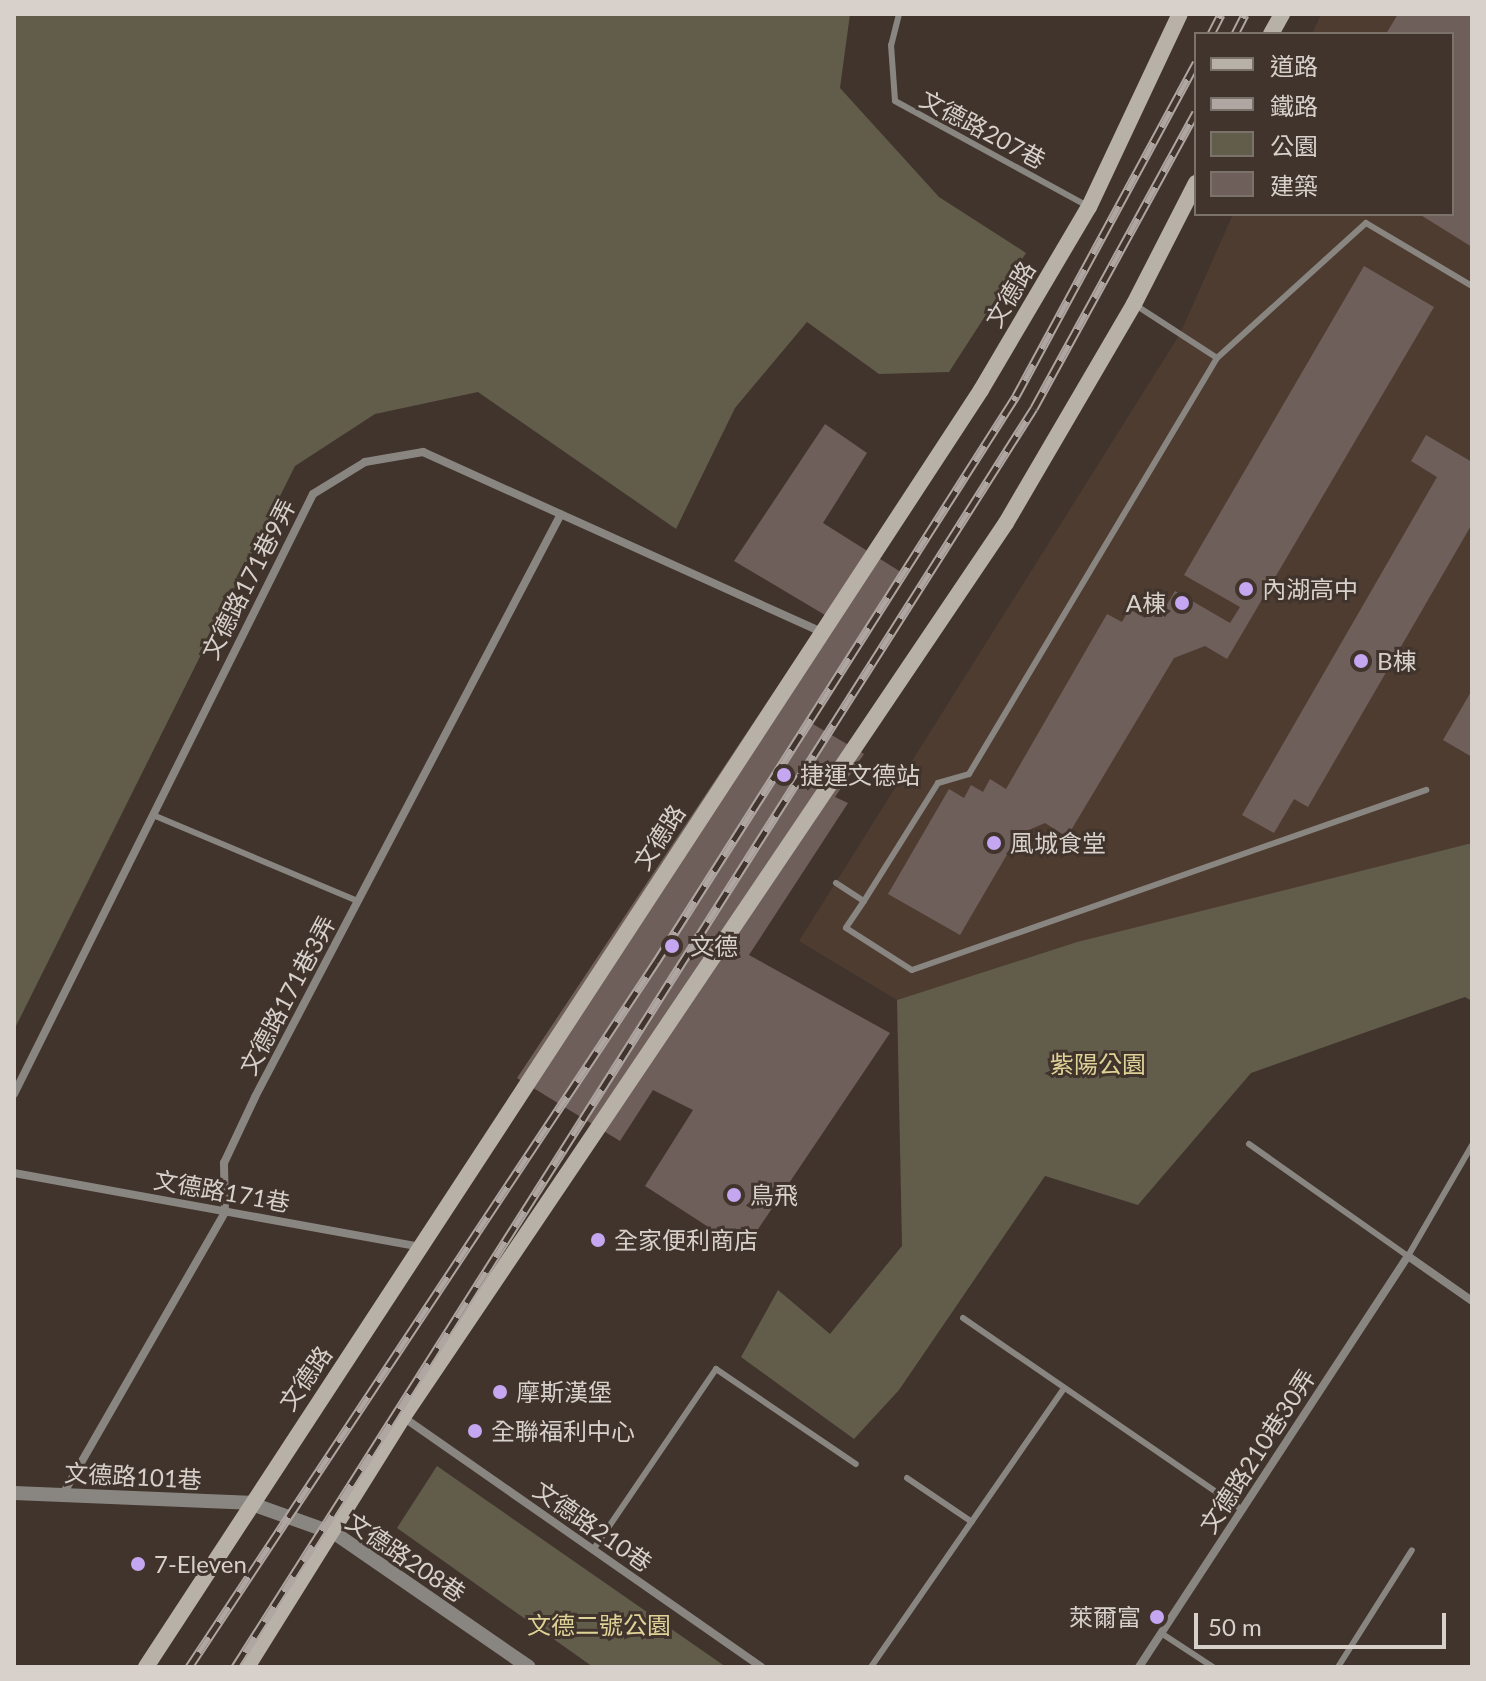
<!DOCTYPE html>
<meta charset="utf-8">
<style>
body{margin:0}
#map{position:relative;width:1486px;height:1681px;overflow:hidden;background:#40342c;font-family:Lato,"Noto Sans TC",sans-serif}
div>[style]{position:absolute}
.built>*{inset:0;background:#4e3c31}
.green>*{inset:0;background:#625d4b}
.building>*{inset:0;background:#6f5f5b}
.service>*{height:6px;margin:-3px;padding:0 3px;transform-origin:3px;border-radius:3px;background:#898580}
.minor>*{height:8px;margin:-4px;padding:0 4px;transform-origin:4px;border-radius:4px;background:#898580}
.tertiary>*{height:14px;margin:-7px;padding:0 7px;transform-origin:7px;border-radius:7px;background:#898580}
.secondary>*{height:16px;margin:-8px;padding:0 8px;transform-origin:8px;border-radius:8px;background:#b8b1a8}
.rail>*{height:9px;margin-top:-4.5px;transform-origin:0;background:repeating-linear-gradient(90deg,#40342c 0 18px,#afa6a1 0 36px);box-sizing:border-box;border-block:2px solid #afa6a1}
.dots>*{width:22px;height:22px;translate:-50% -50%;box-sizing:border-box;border:4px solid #40342c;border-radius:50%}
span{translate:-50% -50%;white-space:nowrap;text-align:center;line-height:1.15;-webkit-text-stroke:6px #40342c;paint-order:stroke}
.street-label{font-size:24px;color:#d7d0cb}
.poi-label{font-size:24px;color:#d7d0cb}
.left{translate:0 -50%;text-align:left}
.right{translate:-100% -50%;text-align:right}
.park-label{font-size:24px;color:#dfd297}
.frame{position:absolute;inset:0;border:16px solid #d7d0cb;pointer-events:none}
.legend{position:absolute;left:1194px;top:32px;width:260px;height:184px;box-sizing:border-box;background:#40342c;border:2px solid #7c726c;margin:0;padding:10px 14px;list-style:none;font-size:24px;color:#d7d0cb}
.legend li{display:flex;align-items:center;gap:16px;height:40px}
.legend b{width:40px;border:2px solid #7c726c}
.scale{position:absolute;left:1194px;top:1613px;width:252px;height:36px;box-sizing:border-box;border:4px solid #d7d0cb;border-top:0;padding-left:10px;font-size:24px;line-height:28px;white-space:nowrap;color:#d7d0cb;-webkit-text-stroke:6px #40342c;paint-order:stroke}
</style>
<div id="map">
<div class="built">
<i style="clip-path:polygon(1321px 14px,1472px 14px,1472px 843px,1077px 942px,897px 1000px,799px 941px,1180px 334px,1233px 214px,1452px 214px,1452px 34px,1312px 34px)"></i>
</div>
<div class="green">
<i style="clip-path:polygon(14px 14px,850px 14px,840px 88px,939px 197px,1026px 253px,949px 372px,879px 374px,807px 322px,735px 408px,676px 529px,478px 392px,375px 414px,295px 466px,14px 1030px)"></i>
<i style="clip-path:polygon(1472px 843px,1472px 1001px,1465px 997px,1251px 1073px,1138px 1205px,1045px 1176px,899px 1390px,854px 1439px,741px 1357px,778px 1290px,830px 1334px,902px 1246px,897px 1000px,1077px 942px)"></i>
<i style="clip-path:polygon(437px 1466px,726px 1667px,593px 1667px,397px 1528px)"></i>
</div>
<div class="building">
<i style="clip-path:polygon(1398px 14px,1472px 14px,1472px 247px,1419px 214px,1452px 214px,1452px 34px,1386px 34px)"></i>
<i style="clip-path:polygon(1364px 266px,1434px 307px,1227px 659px,1205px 646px,1174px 658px,1067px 837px,1045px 823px,1019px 834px,960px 935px,888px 894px,949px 789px,964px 798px,971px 785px,983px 792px,990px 779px,1006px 789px,1107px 614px,1122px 622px,1129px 609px,1145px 618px,1155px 600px,1166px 606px,1175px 591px,1230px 623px,1240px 607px,1184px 575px)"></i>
<i style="clip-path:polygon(825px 424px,867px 453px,823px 523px,904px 574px,806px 720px,864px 754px,835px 797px,848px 803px,749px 955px,890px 1033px,744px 1250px,645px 1186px,693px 1110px,653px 1090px,620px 1141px,517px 1078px,825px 615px,734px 561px)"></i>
<i style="clip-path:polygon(1426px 435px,1472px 462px,1472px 524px,1308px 807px,1294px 799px,1274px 833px,1242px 815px,1437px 477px,1411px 461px)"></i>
<i style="clip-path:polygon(1472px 690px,1472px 757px,1443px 740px)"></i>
</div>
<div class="service">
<i style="left:899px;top:14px;width:32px;rotate:104deg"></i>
<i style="left:891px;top:45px;width:56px;rotate:85.9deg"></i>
<i style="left:895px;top:101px;width:217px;rotate:28.6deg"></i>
<i style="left:1137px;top:306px;width:95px;rotate:33deg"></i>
<i style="left:1217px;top:358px;width:201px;rotate:-42.2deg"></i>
<i style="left:1366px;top:223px;width:123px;rotate:30.7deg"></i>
<i style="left:153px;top:815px;width:222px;rotate:22.8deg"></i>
<i style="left:836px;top:883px;width:33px;rotate:33deg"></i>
<i style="left:864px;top:901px;width:139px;rotate:-57.9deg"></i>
<i style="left:938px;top:783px;width:32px;rotate:-16deg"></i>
<i style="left:969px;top:774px;width:484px;rotate:-59.2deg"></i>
<i style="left:864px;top:901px;width:32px;rotate:124deg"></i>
<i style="left:846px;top:928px;width:78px;rotate:32.5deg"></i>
<i style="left:912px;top:970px;width:545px;rotate:-19.3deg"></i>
<i style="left:1249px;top:1144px;width:194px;rotate:35.2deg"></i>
<i style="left:1408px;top:1256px;width:128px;rotate:-60deg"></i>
<i style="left:963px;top:1318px;width:339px;rotate:34.5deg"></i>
<i style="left:907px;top:1478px;width:78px;rotate:34.1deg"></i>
<i style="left:593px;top:1550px;width:219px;rotate:-55.8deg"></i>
<i style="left:716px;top:1369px;width:169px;rotate:34.2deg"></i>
<i style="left:1161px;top:1633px;width:62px;rotate:33.2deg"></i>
<i style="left:871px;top:1667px;width:337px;rotate:-55.3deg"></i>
<i style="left:1338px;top:1667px;width:138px;rotate:-57.7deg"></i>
</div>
<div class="minor">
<i style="left:14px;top:1094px;width:670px;rotate:-63.51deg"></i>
<i style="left:313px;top:494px;width:61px;rotate:-31.6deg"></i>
<i style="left:365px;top:462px;width:59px;rotate:-9.8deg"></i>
<i style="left:423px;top:452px;width:435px;rotate:24.3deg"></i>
<i style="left:14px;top:1173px;width:416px;rotate:10.3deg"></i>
<i style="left:403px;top:1417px;width:437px;rotate:34.9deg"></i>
<i style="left:63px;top:1494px;width:325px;rotate:-60.1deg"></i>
<i style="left:225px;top:1212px;width:49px;rotate:-91.2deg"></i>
<i style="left:224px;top:1163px;width:73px;rotate:-64.8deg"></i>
<i style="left:255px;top:1097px;width:658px;rotate:-62.31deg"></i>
<i style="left:1139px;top:1667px;width:491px;rotate:-56.8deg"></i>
<i style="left:1408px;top:1256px;width:78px;rotate:35.1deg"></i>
</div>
<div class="tertiary">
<i style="left:14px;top:1493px;width:235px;rotate:2.4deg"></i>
<i style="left:249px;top:1503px;width:92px;rotate:19.6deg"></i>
<i style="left:336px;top:1534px;width:234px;rotate:34.6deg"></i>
</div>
<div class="secondary">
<i style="left:1271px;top:34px;width:23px;rotate:-61deg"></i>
<i style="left:146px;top:1667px;width:1526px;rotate:-56.82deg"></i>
<i style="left:981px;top:390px;width:212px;rotate:-59.5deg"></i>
<i style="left:1089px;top:207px;width:213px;rotate:-64.8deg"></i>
<i style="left:247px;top:1667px;width:295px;rotate:-58deg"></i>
<i style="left:403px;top:1417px;width:1078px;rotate:-56deg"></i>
<i style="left:1006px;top:523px;width:254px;rotate:-59.7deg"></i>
<i style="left:1134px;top:304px;width:136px;rotate:-62.9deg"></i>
</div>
<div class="rail">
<i style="left:1211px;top:34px;width:22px;rotate:-63deg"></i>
<i style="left:1235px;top:34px;width:22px;rotate:-63deg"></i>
<i style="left:189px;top:1667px;width:846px;rotate:-56.48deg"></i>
<i style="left:656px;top:962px;width:671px;rotate:-57.54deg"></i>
<i style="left:1016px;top:396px;width:379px;rotate:-61.6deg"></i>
<i style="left:235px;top:1667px;width:1491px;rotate:-57.6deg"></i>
<i style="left:1034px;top:408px;width:337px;rotate:-61.3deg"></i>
</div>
<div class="dots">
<i style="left:1246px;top:589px;background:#c5a6f0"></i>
<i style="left:1182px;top:603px;background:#c5a6f0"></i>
<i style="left:1361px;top:661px;background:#c5a6f0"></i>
<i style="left:784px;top:775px;background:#c5a6f0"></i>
<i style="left:994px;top:843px;background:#c5a6f0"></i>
<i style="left:672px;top:946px;background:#c5a6f0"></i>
<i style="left:734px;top:1195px;background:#c5a6f0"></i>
<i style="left:598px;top:1240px;background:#c5a6f0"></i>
<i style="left:500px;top:1392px;background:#c5a6f0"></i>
<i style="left:475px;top:1431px;background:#c5a6f0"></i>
<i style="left:138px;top:1564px;background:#c5a6f0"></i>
<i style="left:1157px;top:1617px;background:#c5a6f0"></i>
</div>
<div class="street-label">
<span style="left:983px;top:129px;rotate:28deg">文德路207巷</span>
<span style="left:1010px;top:294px;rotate:-59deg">文德路</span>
<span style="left:248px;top:579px;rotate:-63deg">文德路171巷9弄</span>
<span style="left:659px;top:837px;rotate:-57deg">文德路</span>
<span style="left:287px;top:995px;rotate:-62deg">文德路171巷3弄</span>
<span style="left:222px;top:1191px;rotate:10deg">文德路171巷</span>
<span style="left:305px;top:1378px;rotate:-55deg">文德路</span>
<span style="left:1257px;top:1451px;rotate:-57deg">文德路210巷30弄</span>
<span style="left:133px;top:1476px;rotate:3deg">文德路101巷</span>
<span style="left:593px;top:1526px;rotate:35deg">文德路210巷</span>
<span style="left:406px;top:1557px;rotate:34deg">文德路208巷</span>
</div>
<div class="poi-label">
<span class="left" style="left:1262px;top:589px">內湖高中</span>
<span class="right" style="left:1166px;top:603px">A棟</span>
<span class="left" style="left:1377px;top:661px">B棟</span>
<span class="left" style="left:800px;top:775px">捷運文德站</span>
<span class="left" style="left:1010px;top:843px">風城食堂</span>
<span class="left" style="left:690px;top:946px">文德</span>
<span class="left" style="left:750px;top:1195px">鳥飛</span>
<span class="left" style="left:614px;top:1240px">全家便利商店</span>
<span class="left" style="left:516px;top:1392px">摩斯漢堡</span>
<span class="left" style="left:491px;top:1431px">全聯福利中心</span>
<span class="left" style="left:154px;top:1564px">7-Eleven</span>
<span class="right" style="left:1141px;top:1617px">萊爾富</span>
</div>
<div class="park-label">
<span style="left:1098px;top:1064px">紫陽公園</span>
<span style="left:599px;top:1625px">文德二號公園</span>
</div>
<div class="frame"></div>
<ul class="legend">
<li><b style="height:10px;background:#b8b1a8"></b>道路</li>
<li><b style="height:10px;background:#afa6a1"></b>鐵路</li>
<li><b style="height:22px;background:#625d4b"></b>公園</li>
<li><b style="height:22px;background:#6f5f5b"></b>建築</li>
</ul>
<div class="scale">50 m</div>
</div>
